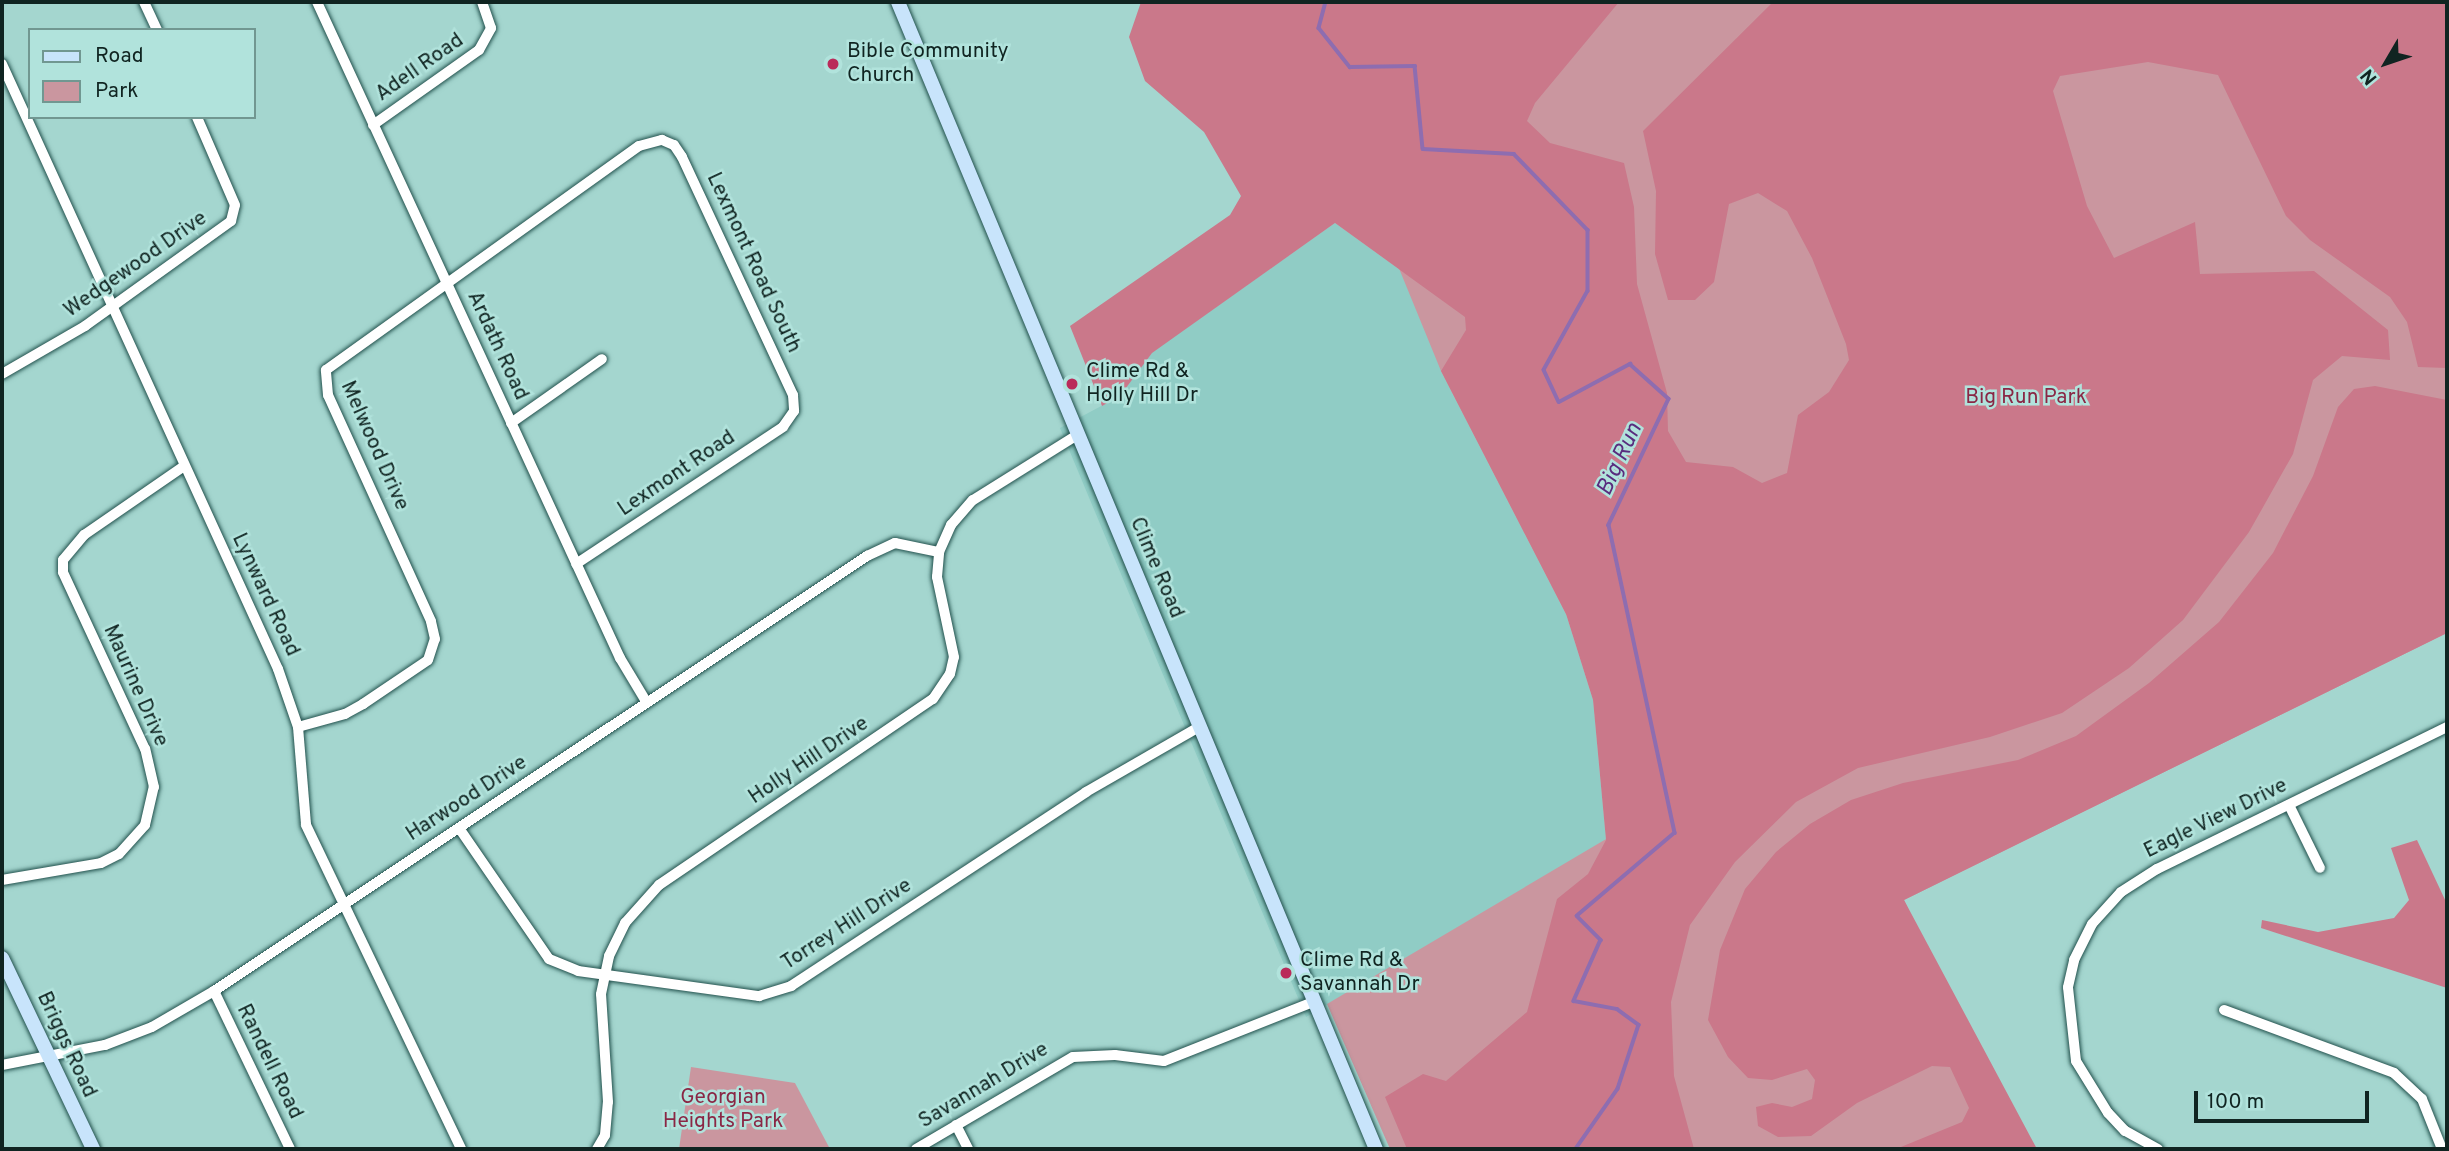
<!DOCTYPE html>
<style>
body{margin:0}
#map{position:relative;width:2449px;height:1151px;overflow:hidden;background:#a4d6cf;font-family:Overpass,sans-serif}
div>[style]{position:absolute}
.built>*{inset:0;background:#90ccc5}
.green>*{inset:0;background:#ca969f}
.forest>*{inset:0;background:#ca788a}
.stream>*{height:3.5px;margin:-1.75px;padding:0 1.75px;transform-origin:1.75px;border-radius:1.75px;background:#8e6db0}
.roads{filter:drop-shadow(0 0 2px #22514d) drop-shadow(0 0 2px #22514d)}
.street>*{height:10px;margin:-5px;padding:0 5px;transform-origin:5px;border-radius:5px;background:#fff}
.secondary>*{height:14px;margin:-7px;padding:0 7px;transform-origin:7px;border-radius:7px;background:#c8e4fb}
.dots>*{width:19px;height:19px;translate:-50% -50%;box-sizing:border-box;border:4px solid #b1e3dc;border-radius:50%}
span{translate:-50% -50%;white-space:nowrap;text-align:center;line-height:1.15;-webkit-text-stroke:5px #b1e3dc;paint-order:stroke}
.poi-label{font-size:21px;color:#102421}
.left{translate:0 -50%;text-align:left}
.street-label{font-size:21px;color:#102421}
.park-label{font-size:21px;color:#8a2745}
.water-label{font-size:23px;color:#592c7e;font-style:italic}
.frame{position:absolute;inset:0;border:4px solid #102421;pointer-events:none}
.legend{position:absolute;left:28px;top:28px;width:228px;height:91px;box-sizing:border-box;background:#b1e3dc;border:2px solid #719791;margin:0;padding:9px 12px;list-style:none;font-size:21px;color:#102421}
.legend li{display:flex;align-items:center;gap:14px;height:35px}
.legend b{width:35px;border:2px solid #719791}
.north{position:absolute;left:2351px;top:28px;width:70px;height:70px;-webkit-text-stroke:5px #b1e3dc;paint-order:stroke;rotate:231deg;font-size:19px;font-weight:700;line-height:28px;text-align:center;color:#102421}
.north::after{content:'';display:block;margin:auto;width:24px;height:32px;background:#102421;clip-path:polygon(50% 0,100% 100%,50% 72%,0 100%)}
.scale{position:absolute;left:2194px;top:1091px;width:175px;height:32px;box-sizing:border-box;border:4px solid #102421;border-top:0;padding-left:9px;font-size:21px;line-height:24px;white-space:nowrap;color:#102421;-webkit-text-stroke:5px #b1e3dc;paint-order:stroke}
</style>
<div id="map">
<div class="built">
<i style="clip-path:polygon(1335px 223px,1465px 317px,1441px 371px,1566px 614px,1593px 700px,1606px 840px,1306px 1017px,1060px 428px,1120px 396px,1151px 353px)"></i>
</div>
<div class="green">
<i style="clip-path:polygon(1290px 2px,2447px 2px,2447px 633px,1904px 900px,2021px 1149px,1390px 1149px,1327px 1004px,1684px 793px,1566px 614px,1441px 371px)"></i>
<i style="clip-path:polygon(691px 1067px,795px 1083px,830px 1149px,679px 1149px)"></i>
</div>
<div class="forest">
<i style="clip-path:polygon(1141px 2px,1619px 2px,1535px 103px,1527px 121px,1550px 143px,1624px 163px,1634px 207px,1637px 284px,1667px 393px,1668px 431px,1686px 462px,1733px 467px,1762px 483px,1787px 473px,1798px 415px,1829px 392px,1849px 360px,1846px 344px,1812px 258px,1787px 211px,1758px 193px,1729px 204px,1714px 282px,1695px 300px,1668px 300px,1655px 254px,1656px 191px,1643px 131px,1773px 2px,2447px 2px,2447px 368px,2418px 367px,2407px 322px,2390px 297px,2310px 240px,2286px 216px,2218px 75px,2148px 62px,2060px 76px,2053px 91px,2087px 206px,2114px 258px,2195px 222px,2200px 274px,2314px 271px,2388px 330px,2390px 360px,2342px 356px,2313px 380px,2293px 454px,2249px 532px,2183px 620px,2129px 668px,2062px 713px,1990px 737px,1858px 768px,1796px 802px,1735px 862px,1690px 925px,1671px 1002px,1674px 1076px,1694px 1149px,1407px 1149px,1385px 1097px,1423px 1074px,1446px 1081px,1527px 1012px,1557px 899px,1588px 874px,1606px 840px,1593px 700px,1566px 614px,1441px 371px,1466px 330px,1465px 317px,1335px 223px,1152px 353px,1120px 396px,1102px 406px,1070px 326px,1230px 215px,1241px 196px,1204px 132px,1145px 81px,1129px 37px)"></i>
<i style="clip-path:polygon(2375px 386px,2447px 400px,2447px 633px,1904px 900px,2037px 1149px,1896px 1149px,1962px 1122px,1969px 1108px,1950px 1067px,1932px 1066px,1857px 1103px,1811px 1136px,1778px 1137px,1758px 1126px,1756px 1107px,1772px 1103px,1792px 1107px,1812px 1099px,1815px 1080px,1807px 1069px,1772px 1080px,1748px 1078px,1728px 1057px,1708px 1020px,1720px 950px,1745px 889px,1776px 852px,1810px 824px,1851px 800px,1903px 783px,2018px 760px,2076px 736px,2149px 683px,2219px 622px,2273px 553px,2313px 476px,2338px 407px,2354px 389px)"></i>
<i style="clip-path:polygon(2417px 840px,2447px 904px,2447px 988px,2261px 928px,2262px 920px,2318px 932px,2394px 918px,2409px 900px,2391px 848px)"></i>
</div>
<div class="stream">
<i style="left:1326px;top:2px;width:27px;rotate:105deg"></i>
<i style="left:1319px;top:28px;width:50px;rotate:51.5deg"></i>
<i style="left:1350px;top:67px;width:65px;rotate:-0.9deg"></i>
<i style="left:1415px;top:66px;width:83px;rotate:84.5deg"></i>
<i style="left:1423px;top:149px;width:91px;rotate:3.1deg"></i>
<i style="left:1514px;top:154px;width:106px;rotate:45.8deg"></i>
<i style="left:1588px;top:230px;width:61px;rotate:90deg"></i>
<i style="left:1588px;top:291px;width:90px;rotate:119.1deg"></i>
<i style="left:1544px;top:370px;width:35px;rotate:65deg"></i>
<i style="left:1559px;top:402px;width:81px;rotate:-28.2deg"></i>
<i style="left:1630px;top:364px;width:52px;rotate:41.9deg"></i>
<i style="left:1669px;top:399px;width:140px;rotate:115.5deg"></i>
<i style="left:1609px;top:525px;width:315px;rotate:77.9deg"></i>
<i style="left:1675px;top:833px;width:128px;rotate:139.7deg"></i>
<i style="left:1577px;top:916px;width:34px;rotate:45deg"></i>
<i style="left:1601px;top:940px;width:67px;rotate:113.9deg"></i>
<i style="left:1574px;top:1001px;width:44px;rotate:10.5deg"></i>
<i style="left:1617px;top:1009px;width:27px;rotate:36deg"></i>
<i style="left:1639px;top:1025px;width:67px;rotate:108.2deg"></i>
<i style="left:1618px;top:1089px;width:73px;rotate:125deg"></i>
</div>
<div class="roads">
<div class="street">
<i style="left:144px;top:2px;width:31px;rotate:65deg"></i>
<i style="left:317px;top:2px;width:723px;rotate:65.21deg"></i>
<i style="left:620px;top:658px;width:52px;rotate:59deg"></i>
<i style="left:2px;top:64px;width:665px;rotate:65.48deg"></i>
<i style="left:278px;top:669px;width:61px;rotate:71deg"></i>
<i style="left:298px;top:727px;width:98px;rotate:85.3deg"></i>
<i style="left:306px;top:825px;width:359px;rotate:64.4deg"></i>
<i style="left:373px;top:125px;width:130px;rotate:-35.3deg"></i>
<i style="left:479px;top:50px;width:25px;rotate:-61deg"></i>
<i style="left:491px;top:28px;width:28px;rotate:-109deg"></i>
<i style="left:2px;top:374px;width:96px;rotate:-30deg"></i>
<i style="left:85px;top:326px;width:180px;rotate:-35.7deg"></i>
<i style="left:231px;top:221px;width:16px;rotate:-76deg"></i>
<i style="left:235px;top:205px;width:96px;rotate:-113.4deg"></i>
<i style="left:511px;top:423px;width:111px;rotate:-35.1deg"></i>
<i style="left:298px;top:727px;width:49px;rotate:-15.5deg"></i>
<i style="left:345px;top:714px;width:21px;rotate:-29deg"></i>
<i style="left:363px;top:704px;width:78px;rotate:-34.1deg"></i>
<i style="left:428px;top:660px;width:22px;rotate:-72deg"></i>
<i style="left:435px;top:639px;width:18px;rotate:-103deg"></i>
<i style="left:431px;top:621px;width:248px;rotate:-114.5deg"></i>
<i style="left:328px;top:395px;width:25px;rotate:-95deg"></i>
<i style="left:326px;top:370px;width:385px;rotate:-35.6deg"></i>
<i style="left:639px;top:146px;width:24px;rotate:-15deg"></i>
<i style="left:662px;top:140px;width:13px;rotate:23deg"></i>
<i style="left:674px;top:145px;width:14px;rotate:56deg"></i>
<i style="left:682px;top:157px;width:263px;rotate:65deg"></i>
<i style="left:793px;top:395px;width:16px;rotate:86deg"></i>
<i style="left:794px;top:411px;width:19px;rotate:125deg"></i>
<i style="left:783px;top:427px;width:248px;rotate:146.5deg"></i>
<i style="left:2289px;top:805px;width:70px;rotate:63.8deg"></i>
<i style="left:459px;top:828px;width:159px;rotate:55.5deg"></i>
<i style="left:549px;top:959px;width:31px;rotate:22deg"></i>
<i style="left:578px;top:971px;width:183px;rotate:7.9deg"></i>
<i style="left:759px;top:996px;width:34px;rotate:-17deg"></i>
<i style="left:791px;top:986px;width:353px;rotate:-33.3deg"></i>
<i style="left:1086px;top:792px;width:130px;rotate:-29.9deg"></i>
<i style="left:2px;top:880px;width:100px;rotate:-9.7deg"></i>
<i style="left:101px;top:863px;width:20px;rotate:-27deg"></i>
<i style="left:119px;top:854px;width:39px;rotate:-48deg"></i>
<i style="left:145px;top:825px;width:39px;rotate:-77deg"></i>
<i style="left:154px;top:787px;width:39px;rotate:-103deg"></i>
<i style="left:145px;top:749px;width:195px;rotate:-114.9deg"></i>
<i style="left:63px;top:572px;width:12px;rotate:-90deg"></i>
<i style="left:63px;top:560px;width:33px;rotate:-50deg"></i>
<i style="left:84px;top:535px;width:121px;rotate:-34.6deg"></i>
<i style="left:214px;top:991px;width:175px;rotate:64.3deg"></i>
<i style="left:2224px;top:1010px;width:181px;rotate:20.3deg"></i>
<i style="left:2394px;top:1073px;width:38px;rotate:43deg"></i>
<i style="left:2422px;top:1099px;width:54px;rotate:68.2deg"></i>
<i style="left:2px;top:1065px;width:105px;rotate:-11deg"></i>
<i style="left:105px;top:1045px;width:50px;rotate:-21deg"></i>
<i style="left:152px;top:1027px;width:72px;rotate:-30.1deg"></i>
<i style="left:214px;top:991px;width:785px;rotate:-33.67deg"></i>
<i style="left:867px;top:556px;width:31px;rotate:-25deg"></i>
<i style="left:895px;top:543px;width:45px;rotate:11.6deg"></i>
<i style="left:956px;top:1125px;width:27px;rotate:63deg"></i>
<i style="left:597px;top:1149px;width:16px;rotate:-60deg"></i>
<i style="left:605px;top:1135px;width:33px;rotate:-85deg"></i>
<i style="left:608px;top:1102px;width:108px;rotate:-93.7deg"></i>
<i style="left:601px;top:994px;width:39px;rotate:-78deg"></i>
<i style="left:609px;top:956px;width:37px;rotate:-64deg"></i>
<i style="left:625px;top:923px;width:51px;rotate:-48.2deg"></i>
<i style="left:659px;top:885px;width:331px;rotate:-34.2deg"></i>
<i style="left:933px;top:699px;width:30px;rotate:-56deg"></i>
<i style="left:950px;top:674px;width:17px;rotate:-77deg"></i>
<i style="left:954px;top:657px;width:82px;rotate:-102deg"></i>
<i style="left:937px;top:577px;width:25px;rotate:-85deg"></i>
<i style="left:939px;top:552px;width:30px;rotate:-66deg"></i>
<i style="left:951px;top:525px;width:33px;rotate:-49deg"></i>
<i style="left:973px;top:500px;width:123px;rotate:-32deg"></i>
<i style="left:916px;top:1149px;width:182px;rotate:-30.4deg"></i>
<i style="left:1073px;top:1057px;width:42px;rotate:-2.7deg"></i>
<i style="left:1115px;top:1055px;width:49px;rotate:7deg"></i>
<i style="left:1164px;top:1061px;width:160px;rotate:-21.6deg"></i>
<i style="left:2158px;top:1149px;width:38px;rotate:-151deg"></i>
<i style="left:2125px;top:1131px;width:25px;rotate:-133deg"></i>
<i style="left:2108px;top:1113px;width:61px;rotate:-121.6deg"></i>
<i style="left:2076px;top:1061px;width:74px;rotate:-96.2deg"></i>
<i style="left:2068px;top:987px;width:28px;rotate:-77deg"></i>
<i style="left:2074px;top:960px;width:40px;rotate:-63.4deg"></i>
<i style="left:2092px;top:924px;width:43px;rotate:-47.8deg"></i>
<i style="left:2121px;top:892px;width:43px;rotate:-32.6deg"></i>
<i style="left:2157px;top:869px;width:323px;rotate:-26.1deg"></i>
</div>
<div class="secondary">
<i style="left:898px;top:2px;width:1243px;rotate:67.38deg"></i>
<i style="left:2px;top:958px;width:212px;rotate:64.5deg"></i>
</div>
</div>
<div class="dots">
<i style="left:833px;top:64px;background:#ba2b5a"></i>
<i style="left:1072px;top:384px;background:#ba2b5a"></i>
<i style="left:1286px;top:973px;background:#ba2b5a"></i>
</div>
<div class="poi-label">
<span class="left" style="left:847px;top:64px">Bible Community<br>Church</span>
<span class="left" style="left:1086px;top:384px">Clime Rd &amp;<br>Holly Hill Dr</span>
<span class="left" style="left:1300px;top:973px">Clime Rd &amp;<br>Savannah Dr</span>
</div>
<div class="street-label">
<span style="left:420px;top:68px;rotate:-35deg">Adell Road</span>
<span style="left:753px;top:263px;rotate:65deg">Lexmont Road South</span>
<span style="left:136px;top:265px;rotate:-35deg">Wedgewood Drive</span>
<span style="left:497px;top:346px;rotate:65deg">Ardath Road</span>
<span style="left:374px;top:446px;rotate:66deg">Melwood Drive</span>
<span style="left:677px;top:474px;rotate:-34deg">Lexmont Road</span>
<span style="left:1156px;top:568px;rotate:67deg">Clime Road</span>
<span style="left:265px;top:595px;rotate:65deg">Lynward Road</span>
<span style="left:135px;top:686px;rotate:66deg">Maurine Drive</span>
<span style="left:809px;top:761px;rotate:-34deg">Holly Hill Drive</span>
<span style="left:467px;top:799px;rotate:-33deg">Harwood Drive</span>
<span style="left:2216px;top:819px;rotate:-26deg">Eagle View Drive</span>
<span style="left:847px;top:925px;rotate:-33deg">Torrey Hill Drive</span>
<span style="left:66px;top:1045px;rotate:65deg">Briggs Road</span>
<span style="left:269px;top:1062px;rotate:64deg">Randell Road</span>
<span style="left:984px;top:1086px;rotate:-31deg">Savannah Drive</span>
</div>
<div class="park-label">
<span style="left:2026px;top:398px">Big Run Park</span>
<span style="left:723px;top:1110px">Georgian<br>Heights Park</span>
</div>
<div class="water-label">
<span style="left:1621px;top:460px;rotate:-65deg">Big Run</span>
</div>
<div class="frame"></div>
<ul class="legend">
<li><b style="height:9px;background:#c8e4fb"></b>Road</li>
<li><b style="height:19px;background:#ca969f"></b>Park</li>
</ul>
<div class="north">N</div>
<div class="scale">100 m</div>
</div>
